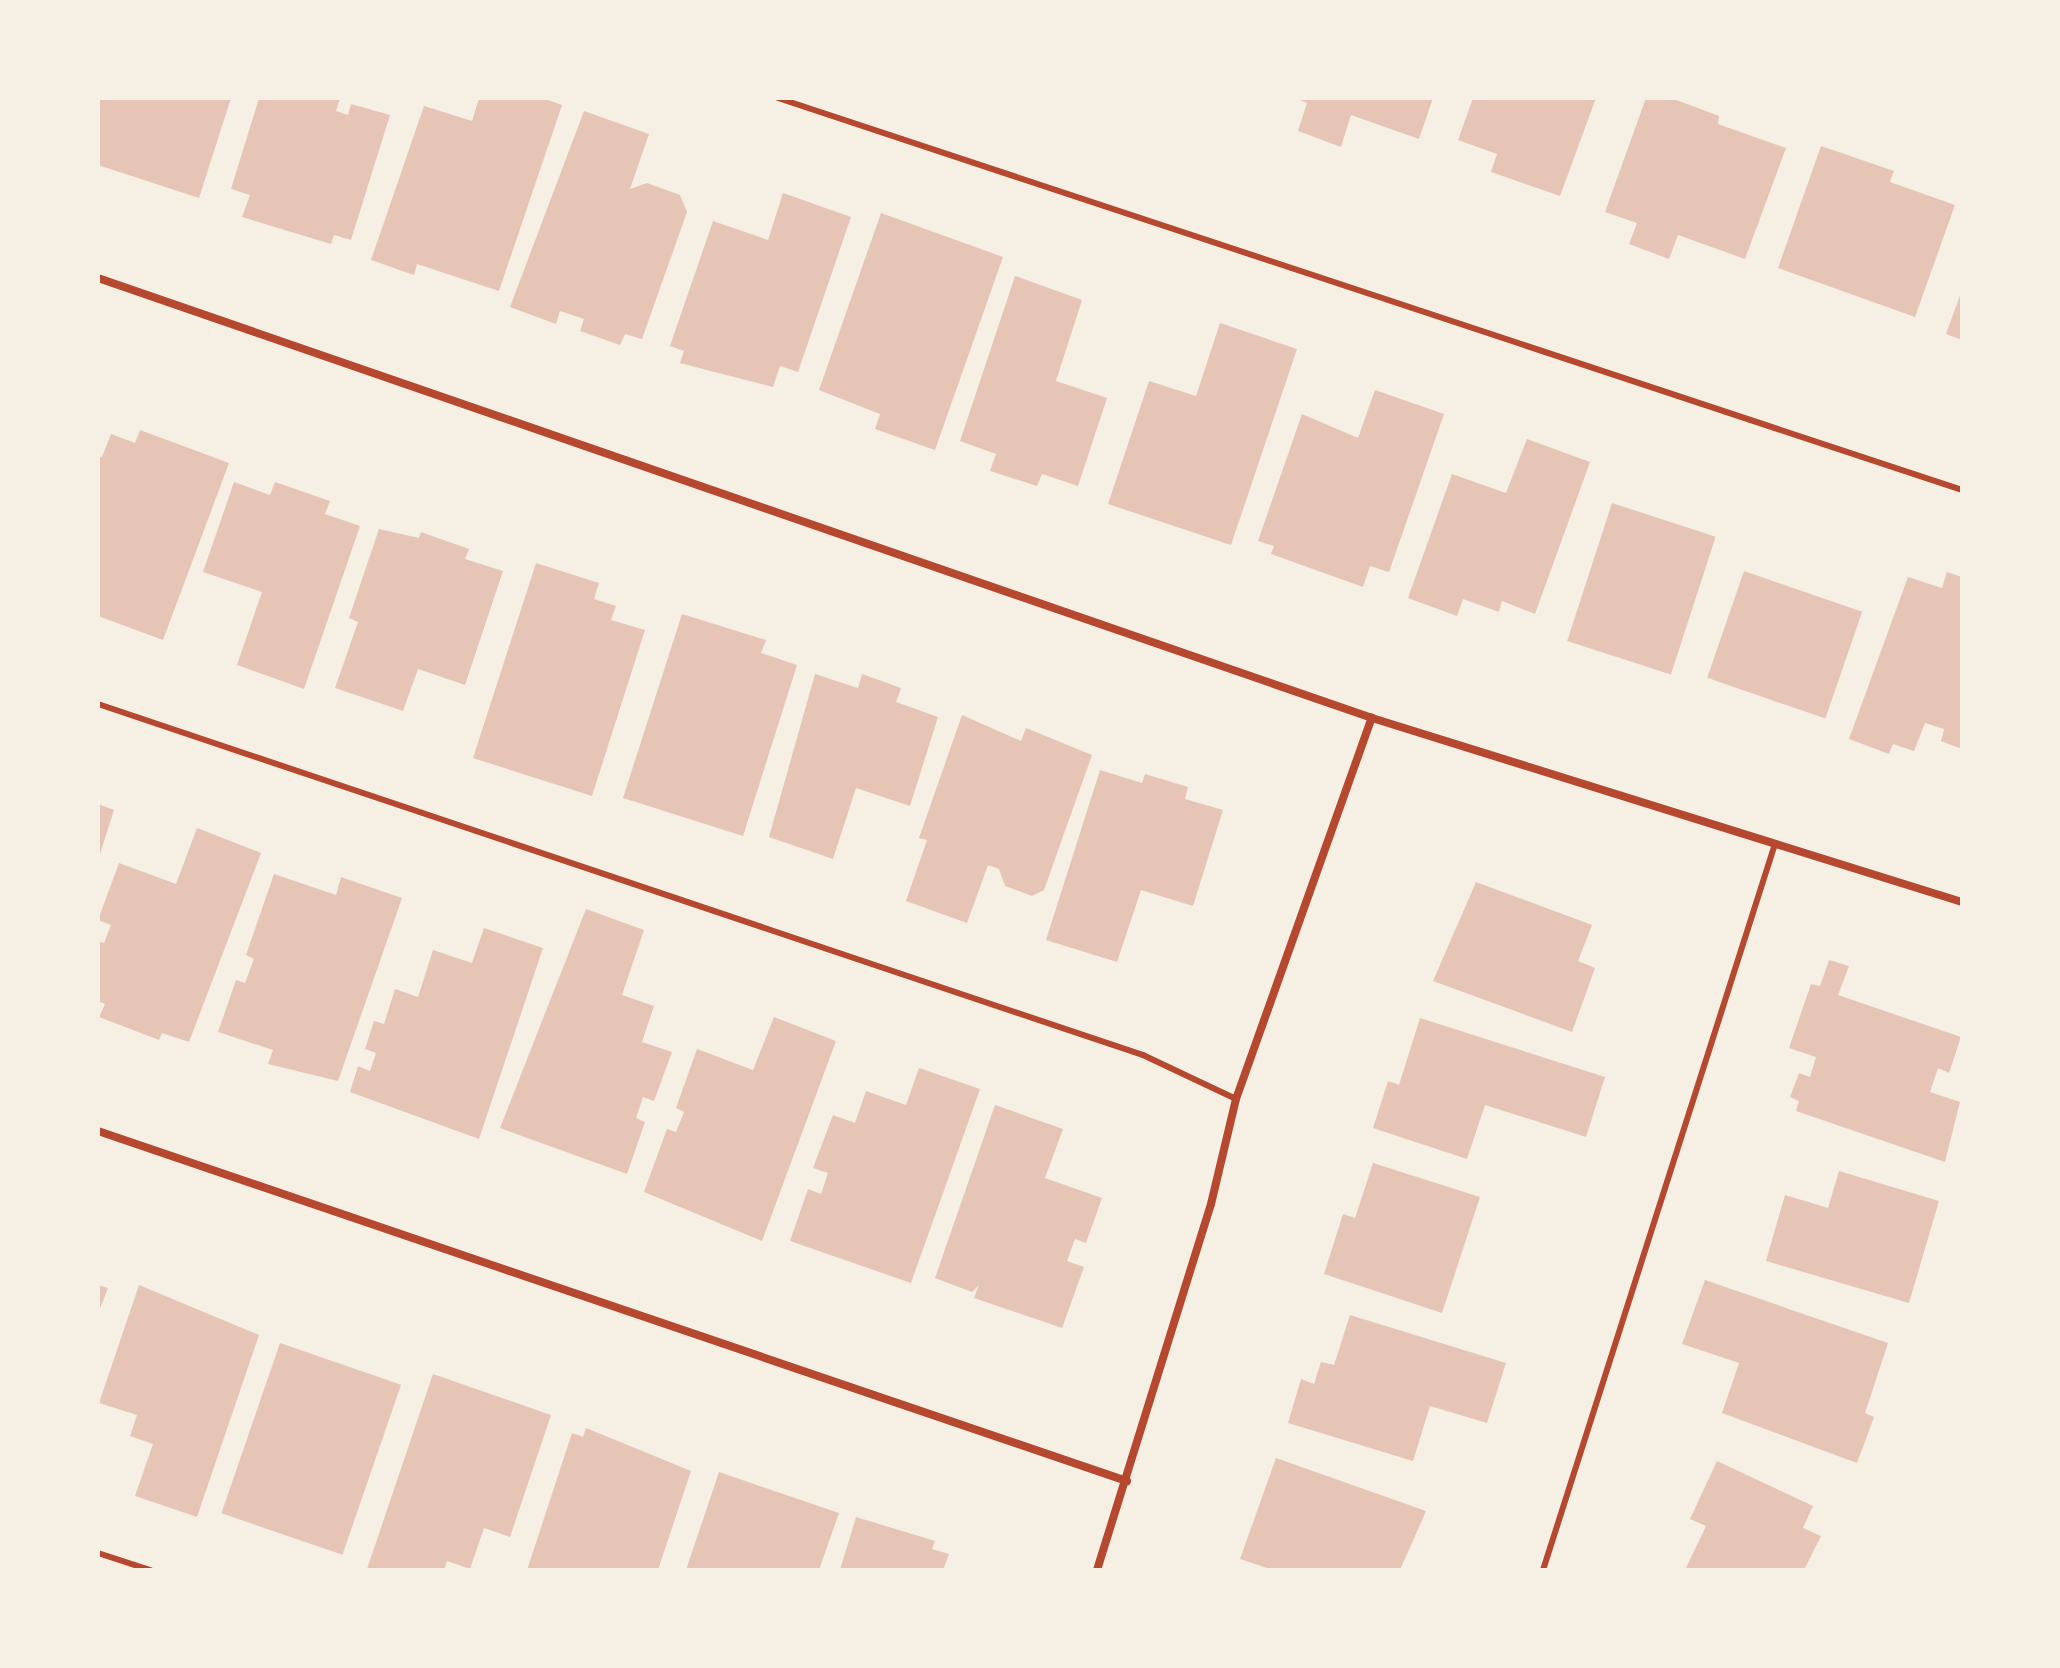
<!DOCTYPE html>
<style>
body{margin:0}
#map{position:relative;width:2060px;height:1668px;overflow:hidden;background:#f6efe4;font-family:Manrope,sans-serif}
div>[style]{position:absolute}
.building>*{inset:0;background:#e6c5b7;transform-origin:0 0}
.service>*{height:6px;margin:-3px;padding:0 3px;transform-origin:3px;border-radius:3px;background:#b5482f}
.minor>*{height:8px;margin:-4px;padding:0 4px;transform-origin:4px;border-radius:4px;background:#b5482f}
span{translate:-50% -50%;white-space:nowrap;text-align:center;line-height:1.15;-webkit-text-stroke:6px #f6efe4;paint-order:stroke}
.frame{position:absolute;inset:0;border:100px solid #f6efe4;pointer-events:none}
</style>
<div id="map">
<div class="building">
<i style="clip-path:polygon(98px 98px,231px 98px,199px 198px,98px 165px)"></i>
<i style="clip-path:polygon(259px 98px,340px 98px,336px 111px,348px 115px,351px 104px,390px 115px,351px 240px,334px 235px,331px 244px,242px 217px,250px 195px,231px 189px)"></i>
<i style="clip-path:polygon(479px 98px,542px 98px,562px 105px,499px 291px,417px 264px,414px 275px,371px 260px,424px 106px,472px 121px)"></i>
<i style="clip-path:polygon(1295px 98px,1433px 98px,1419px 139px,1351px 115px,1341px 147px,1298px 131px,1307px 103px)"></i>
<i style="clip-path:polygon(1473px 98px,1596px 98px,1560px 196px,1491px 172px,1497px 154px,1458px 140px)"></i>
<i style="clip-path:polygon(1646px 98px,1671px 98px,1719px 116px,1718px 124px,1786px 148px,1745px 259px,1678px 235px,1669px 259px,1629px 244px,1637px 223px,1605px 212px)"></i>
<i style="clip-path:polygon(584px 111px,649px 134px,630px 189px,647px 183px,680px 195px,687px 212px,642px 339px,625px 334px,620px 345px,580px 331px,584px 319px,560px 311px,556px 324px,510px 307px)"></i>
<i style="clip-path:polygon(1821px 146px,1894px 171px,1890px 182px,1955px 205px,1915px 317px,1778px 268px)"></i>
<i style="clip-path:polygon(783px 193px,851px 217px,798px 372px,780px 366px,773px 387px,680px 363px,684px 351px,670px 346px,713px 221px,768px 240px)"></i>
<i style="clip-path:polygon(881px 213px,1003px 257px,935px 450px,875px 429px,880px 414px,819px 390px)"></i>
<i style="clip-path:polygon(1015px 276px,1082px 300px,1056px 381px,1107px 398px,1078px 486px,1042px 474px,1037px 486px,990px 471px,996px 454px,960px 441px)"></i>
<i style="clip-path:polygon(1962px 290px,1962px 340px,1946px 334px)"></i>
<i style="clip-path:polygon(1220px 323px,1297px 349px,1231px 545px,1108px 504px,1149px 381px,1196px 396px)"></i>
<i style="clip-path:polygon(1375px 390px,1444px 414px,1389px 572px,1370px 566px,1363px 587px,1271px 554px,1274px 546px,1258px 541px,1302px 414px,1358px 438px)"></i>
<i style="clip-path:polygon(140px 430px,229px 463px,163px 640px,98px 616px,98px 456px,102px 457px,111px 434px,135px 443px)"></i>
<i style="clip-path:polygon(1527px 439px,1590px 462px,1535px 614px,1502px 601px,1499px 612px,1463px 599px,1457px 616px,1408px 598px,1452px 474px,1506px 493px)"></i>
<i style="clip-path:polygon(234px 482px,270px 495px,275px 482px,330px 501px,325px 514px,360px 526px,304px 689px,237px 665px,262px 592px,203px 572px)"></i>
<i style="left:1612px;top:503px;width:109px;height:145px;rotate:18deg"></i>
<i style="clip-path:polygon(379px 529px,419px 538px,421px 532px,469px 549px,465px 559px,503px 571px,465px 685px,418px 669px,403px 711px,335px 688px,358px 622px,349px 618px)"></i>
<i style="clip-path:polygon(536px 563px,599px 583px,594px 599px,616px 606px,611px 620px,645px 630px,592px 796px,473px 758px)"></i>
<i style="left:1744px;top:571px;width:125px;height:113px;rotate:19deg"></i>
<i style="clip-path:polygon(1947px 572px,1962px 577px,1962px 749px,1941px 741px,1944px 729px,1925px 723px,1914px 751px,1893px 744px,1889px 754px,1849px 739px,1908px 577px,1942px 588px)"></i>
<i style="clip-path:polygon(682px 614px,766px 640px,761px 653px,797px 665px,743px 836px,623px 798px)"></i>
<i style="clip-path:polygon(815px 674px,858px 688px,862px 674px,901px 688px,896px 702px,938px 717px,910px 806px,856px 788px,833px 859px,769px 837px)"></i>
<i style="clip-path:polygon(962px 715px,1021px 741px,1026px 728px,1092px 755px,1044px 890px,1032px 896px,1005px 886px,999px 869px,988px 865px,967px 923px,906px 901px,927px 840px,919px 838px)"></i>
<i style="clip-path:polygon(1100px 770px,1142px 783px,1145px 774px,1188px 787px,1185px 799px,1223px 810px,1193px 906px,1141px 890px,1117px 962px,1046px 940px)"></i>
<i style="clip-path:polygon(98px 804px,114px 810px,99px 857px,98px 857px)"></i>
<i style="clip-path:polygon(197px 828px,261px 853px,189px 1042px,162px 1033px,159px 1040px,99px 1017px,105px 1004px,98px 1001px,98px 941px,104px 943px,111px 925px,98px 920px,119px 863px,176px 884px)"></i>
<i style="clip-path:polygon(274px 874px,336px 895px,341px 877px,402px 898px,338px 1081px,268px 1064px,273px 1050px,218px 1032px,236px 980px,245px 983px,254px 959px,246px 955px)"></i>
<i style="clip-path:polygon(1476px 882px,1592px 925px,1578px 961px,1595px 968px,1572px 1032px,1433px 981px)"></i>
<i style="clip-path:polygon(586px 909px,644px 930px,622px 995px,654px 1006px,642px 1042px,672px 1052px,654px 1101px,643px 1097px,636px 1118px,645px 1122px,627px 1174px,500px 1128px)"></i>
<i style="clip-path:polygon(484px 928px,543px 948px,479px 1139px,350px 1092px,358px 1066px,370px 1071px,376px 1053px,365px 1049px,374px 1021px,384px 1024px,395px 989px,418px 997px,433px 950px,472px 963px)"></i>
<i style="clip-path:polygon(1829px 960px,1849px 966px,1838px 995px,1961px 1037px,1949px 1073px,1938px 1068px,1930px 1092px,1960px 1102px,1945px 1162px,1796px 1111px,1799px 1101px,1790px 1097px,1799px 1073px,1810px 1077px,1816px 1057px,1789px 1048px,1811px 984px,1820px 986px)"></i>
<i style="clip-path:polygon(774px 1017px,836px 1041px,762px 1241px,644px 1192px,667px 1129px,676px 1132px,684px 1112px,676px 1108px,697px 1049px,753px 1070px)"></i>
<i style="clip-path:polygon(1420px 1018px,1605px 1077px,1586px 1137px,1485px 1105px,1467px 1159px,1373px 1128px,1388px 1081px,1399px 1085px)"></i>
<i style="clip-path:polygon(919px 1068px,980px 1089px,911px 1283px,790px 1241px,808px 1189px,821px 1194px,828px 1173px,813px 1168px,833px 1115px,855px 1123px,866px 1091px,906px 1105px)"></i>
<i style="clip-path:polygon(995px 1105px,1063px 1129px,1045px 1178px,1102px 1198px,1086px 1243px,1075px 1239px,1067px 1261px,1084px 1267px,1062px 1328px,974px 1298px,979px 1285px,972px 1292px,935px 1278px)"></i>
<i style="clip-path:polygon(1373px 1163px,1480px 1197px,1442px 1313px,1324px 1274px,1343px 1214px,1355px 1218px)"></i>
<i style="clip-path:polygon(1839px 1171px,1939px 1201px,1909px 1303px,1766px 1261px,1785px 1195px,1828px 1208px)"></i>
<i style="clip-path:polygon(1705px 1280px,1888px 1343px,1865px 1413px,1874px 1417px,1857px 1463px,1722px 1413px,1739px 1363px,1682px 1344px)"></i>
<i style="clip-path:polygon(98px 1285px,108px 1288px,98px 1314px)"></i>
<i style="clip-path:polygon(139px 1285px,259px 1335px,197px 1517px,135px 1496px,153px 1444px,130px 1436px,137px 1415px,99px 1403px)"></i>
<i style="clip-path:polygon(1350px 1315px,1506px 1363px,1487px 1423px,1430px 1406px,1413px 1461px,1288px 1423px,1301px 1379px,1314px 1384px,1321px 1362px,1334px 1365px)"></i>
<i style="left:280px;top:1343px;width:128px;height:180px;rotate:19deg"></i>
<i style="clip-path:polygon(433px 1374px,551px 1415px,510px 1537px,484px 1528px,470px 1569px,447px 1561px,444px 1570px,367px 1569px)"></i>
<i style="clip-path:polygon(586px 1428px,691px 1471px,658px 1570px,527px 1570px,572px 1433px,583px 1437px)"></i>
<i style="clip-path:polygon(1276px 1458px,1426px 1511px,1400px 1570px,1273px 1570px,1240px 1559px)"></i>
<i style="clip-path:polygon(1717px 1461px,1813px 1506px,1803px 1528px,1821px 1536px,1804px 1570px,1685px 1570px,1706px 1526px,1690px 1519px)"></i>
<i style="clip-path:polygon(719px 1472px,839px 1513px,819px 1570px,686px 1570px)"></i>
<i style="clip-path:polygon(856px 1517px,935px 1541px,932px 1549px,949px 1554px,943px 1570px,840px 1570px)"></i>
</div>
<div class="service">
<i style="left:778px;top:98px;width:1247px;rotate:18.32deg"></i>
<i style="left:98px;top:704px;width:1102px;rotate:18.57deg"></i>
<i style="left:1143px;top:1055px;width:103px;rotate:25.3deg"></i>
<i style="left:98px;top:1553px;width:55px;rotate:18.1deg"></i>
<i style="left:1543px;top:1570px;width:762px;rotate:-72.28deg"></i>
</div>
<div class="minor">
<i style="left:98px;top:278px;width:1348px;rotate:19.05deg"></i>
<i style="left:1372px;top:718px;width:618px;rotate:17.32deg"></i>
<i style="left:98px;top:1131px;width:1087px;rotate:18.79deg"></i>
<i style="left:1097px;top:1570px;width:383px;rotate:-72.7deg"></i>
<i style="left:1211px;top:1204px;width:108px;rotate:-76.6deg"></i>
<i style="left:1236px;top:1099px;width:405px;rotate:-70.4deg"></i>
</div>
<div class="frame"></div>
</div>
